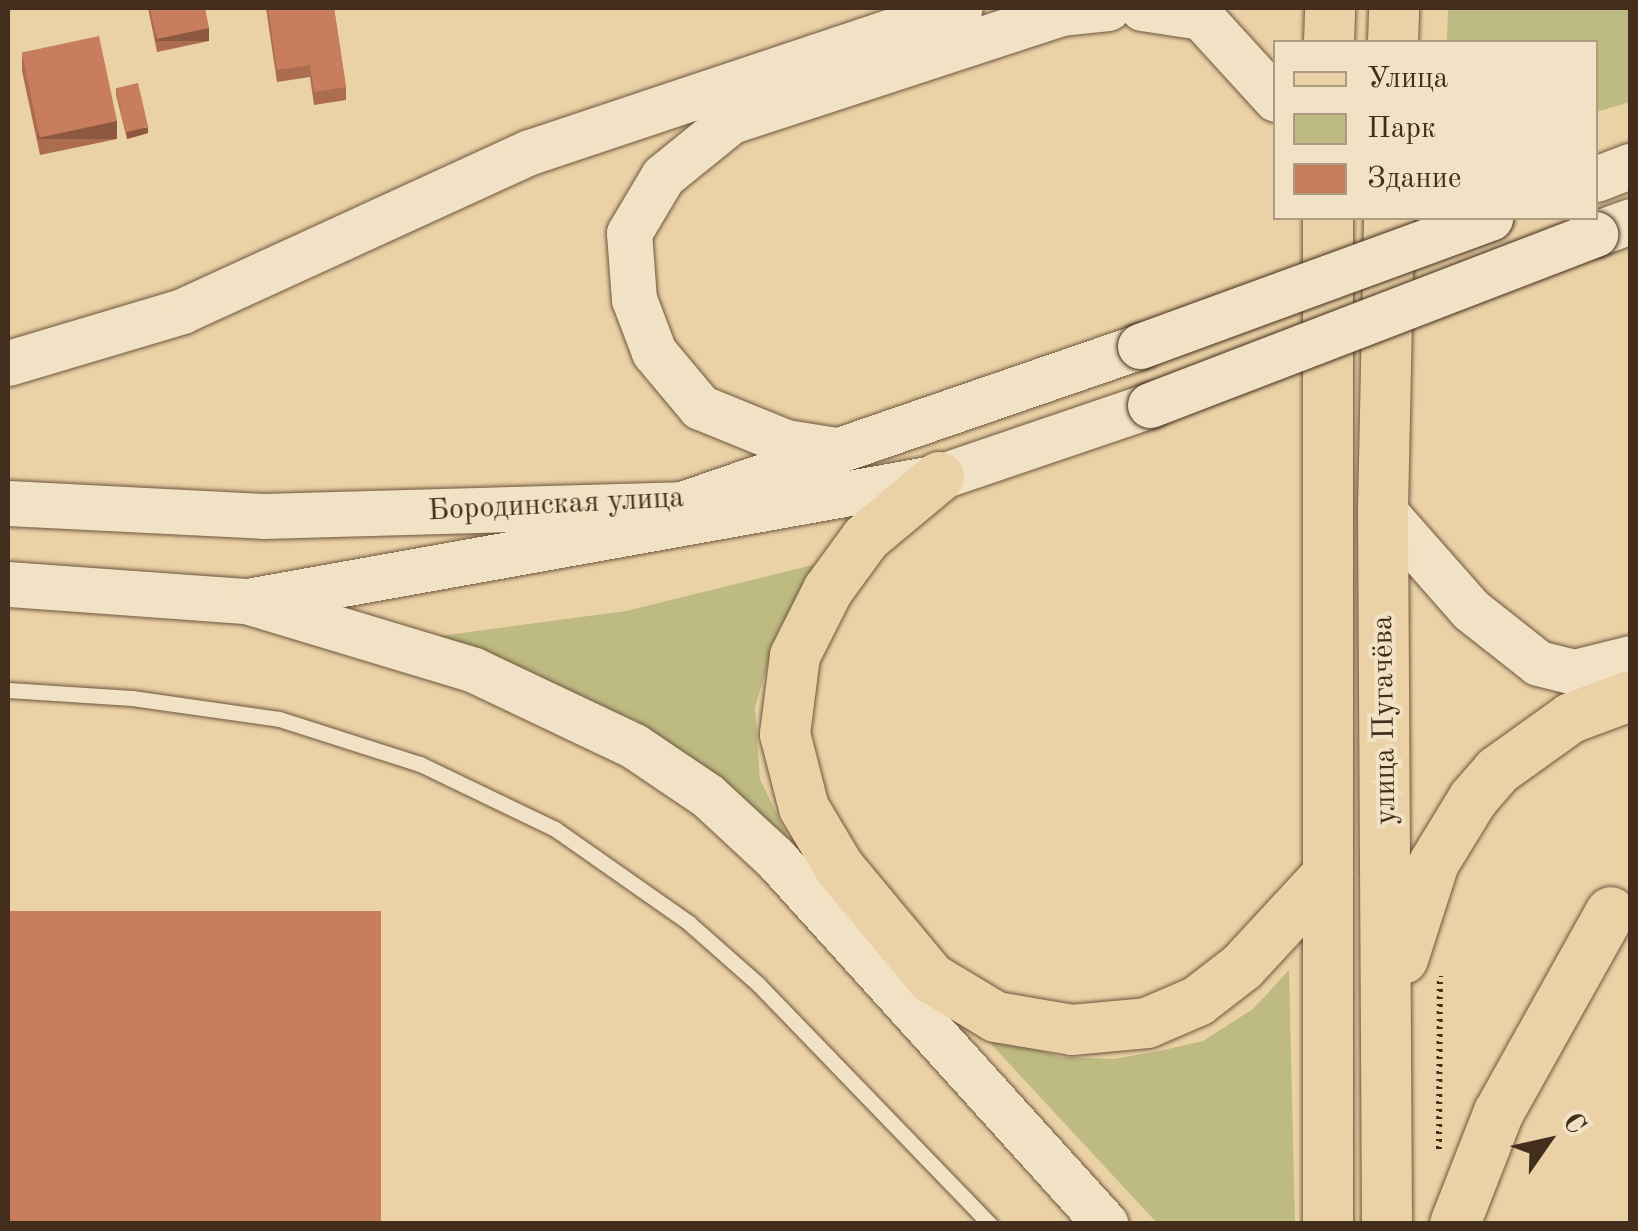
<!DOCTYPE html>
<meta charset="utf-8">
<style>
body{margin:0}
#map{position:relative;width:1638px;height:1231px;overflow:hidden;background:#ebd2a6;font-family:"Old Standard TT",serif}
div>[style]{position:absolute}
.green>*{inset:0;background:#bdba82}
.path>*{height:6px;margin-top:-3px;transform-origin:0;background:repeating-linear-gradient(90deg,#432d1c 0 2.5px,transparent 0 7.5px)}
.roads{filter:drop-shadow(0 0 2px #6d563e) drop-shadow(0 0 2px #6d563e)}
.lane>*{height:15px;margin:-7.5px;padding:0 7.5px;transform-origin:7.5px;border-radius:7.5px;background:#f2e2c5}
.secondary>*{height:45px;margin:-22.5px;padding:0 22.5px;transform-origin:22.5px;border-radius:22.5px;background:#f2e2c5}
.primary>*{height:50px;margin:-25px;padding:0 25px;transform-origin:25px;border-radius:25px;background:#ebd2a6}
.bridges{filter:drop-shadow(0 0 2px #432d1c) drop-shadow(0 0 2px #432d1c)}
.secondary-bridge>*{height:45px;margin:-22.5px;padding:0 22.5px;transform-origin:22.5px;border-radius:22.5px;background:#f2e2c5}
.wall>*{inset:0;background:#ac6c50}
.shaded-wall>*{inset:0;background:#8c5841;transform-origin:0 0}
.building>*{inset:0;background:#c87e5d;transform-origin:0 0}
span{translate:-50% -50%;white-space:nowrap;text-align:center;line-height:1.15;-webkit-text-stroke:8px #f2e2c5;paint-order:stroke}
.street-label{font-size:30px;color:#432d1c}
.frame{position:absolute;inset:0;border:10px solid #432d1c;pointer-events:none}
.legend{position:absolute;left:1273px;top:40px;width:325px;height:180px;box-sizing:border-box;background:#f2e2c5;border:2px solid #ac9a81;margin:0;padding:12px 18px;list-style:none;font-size:30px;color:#432d1c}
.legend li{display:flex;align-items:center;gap:20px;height:50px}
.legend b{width:50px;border:2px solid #ac9a81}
.north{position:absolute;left:1498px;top:1091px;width:100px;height:100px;-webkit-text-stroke:8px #f2e2c5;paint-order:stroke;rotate:56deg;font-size:28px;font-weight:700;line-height:40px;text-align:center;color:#432d1c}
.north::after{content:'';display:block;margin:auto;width:35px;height:45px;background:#432d1c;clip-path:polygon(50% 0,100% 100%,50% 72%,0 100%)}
</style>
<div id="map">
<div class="green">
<i style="clip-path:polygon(1448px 8px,1630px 8px,1630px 102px,1596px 112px,1596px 42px,1447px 42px)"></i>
<i style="clip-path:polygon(829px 561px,779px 628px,755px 707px,760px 779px,788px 837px,639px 722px,440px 636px,626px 611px)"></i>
<i style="clip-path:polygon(1289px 970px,1295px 1223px,1157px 1223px,979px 1031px,1060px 1057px,1113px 1059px,1159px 1051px,1203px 1041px,1253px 1009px)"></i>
</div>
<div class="path">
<i style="left:1439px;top:1149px;width:173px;rotate:-89.7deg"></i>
</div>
<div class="roads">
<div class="lane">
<i style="left:8px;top:690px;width:124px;rotate:3.7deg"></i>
<i style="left:132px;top:698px;width:148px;rotate:8.1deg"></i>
<i style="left:279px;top:719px;width:148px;rotate:17.7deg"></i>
<i style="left:420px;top:764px;width:150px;rotate:25.7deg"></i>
<i style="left:555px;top:829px;width:164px;rotate:35deg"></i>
<i style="left:689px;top:923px;width:92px;rotate:41.5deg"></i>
<i style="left:758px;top:984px;width:334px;rotate:46deg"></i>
</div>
<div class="secondary">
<i style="left:1142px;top:8px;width:60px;rotate:8.7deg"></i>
<i style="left:1201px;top:17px;width:111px;rotate:47.6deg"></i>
<i style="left:1596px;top:179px;width:36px;rotate:-21deg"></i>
<i style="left:1595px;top:234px;width:37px;rotate:-20deg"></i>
<i style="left:8px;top:363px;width:182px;rotate:-16.6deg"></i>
<i style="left:182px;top:311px;width:383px;rotate:-24.6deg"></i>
<i style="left:530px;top:152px;width:453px;rotate:-18.5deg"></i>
<i style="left:836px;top:450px;width:51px;rotate:-170.9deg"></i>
<i style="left:786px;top:442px;width:93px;rotate:-157.9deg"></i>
<i style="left:700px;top:407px;width:72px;rotate:-129.9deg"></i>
<i style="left:654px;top:352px;width:57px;rotate:-110.7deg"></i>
<i style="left:634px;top:299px;width:66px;rotate:-94.3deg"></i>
<i style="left:629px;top:233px;width:66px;rotate:-59.2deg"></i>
<i style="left:663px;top:176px;width:87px;rotate:-39deg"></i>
<i style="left:731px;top:121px;width:348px;rotate:-18.1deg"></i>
<i style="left:1062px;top:13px;width:46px;rotate:-6.2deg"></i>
<i style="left:8px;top:503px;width:255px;rotate:2.9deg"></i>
<i style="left:263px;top:516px;width:419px;rotate:-1.6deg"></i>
<i style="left:682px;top:504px;width:484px;rotate:-19deg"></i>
<i style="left:1383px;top:510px;width:133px;rotate:48.7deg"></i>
<i style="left:1471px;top:610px;width:85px;rotate:38.3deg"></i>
<i style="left:1538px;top:663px;width:37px;rotate:14deg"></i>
<i style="left:1574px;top:672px;width:58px;rotate:-14deg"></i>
<i style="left:8px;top:584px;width:239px;rotate:4.1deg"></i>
<i style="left:246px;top:601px;width:238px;rotate:16.8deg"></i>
<i style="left:474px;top:670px;width:177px;rotate:25.4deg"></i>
<i style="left:634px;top:746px;width:89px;rotate:34deg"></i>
<i style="left:708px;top:796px;width:91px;rotate:42.8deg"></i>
<i style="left:775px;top:858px;width:493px;rotate:47.9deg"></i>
<i style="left:253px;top:600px;width:697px;rotate:-10.17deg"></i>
<i style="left:939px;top:477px;width:223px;rotate:-18.8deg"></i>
</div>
<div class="primary">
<i style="left:1329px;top:42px;width:34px;rotate:-88deg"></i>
<i style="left:1393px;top:42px;width:34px;rotate:-88deg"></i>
<i style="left:939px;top:477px;width:95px;rotate:140.1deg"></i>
<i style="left:866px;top:538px;width:64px;rotate:126.2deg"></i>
<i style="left:828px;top:590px;width:74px;rotate:116.6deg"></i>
<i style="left:795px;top:656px;width:79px;rotate:97.3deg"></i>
<i style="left:785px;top:734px;width:76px;rotate:75.6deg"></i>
<i style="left:804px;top:808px;width:69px;rotate:59.3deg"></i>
<i style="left:839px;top:867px;width:144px;rotate:50.3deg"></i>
<i style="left:931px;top:978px;width:76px;rotate:31deg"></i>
<i style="left:996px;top:1017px;width:77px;rotate:9.7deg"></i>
<i style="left:1072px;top:1030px;width:75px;rotate:-5.3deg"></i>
<i style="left:1147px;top:1023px;width:56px;rotate:-23.3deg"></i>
<i style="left:1198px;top:1001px;width:56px;rotate:-37.7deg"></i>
<i style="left:1242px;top:967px;width:127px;rotate:-47.2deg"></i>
<i style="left:1403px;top:959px;width:101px;rotate:-72.1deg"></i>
<i style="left:1434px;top:863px;width:75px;rotate:-58.6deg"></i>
<i style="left:1473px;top:799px;width:37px;rotate:-49deg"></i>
<i style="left:1497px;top:771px;width:91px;rotate:-35.6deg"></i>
<i style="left:1571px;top:718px;width:63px;rotate:-20.4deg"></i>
<i style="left:1328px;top:1224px;width:1006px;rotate:-90deg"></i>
<i style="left:1387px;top:1224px;width:714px;rotate:-90.32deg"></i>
<i style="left:1383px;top:510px;width:292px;rotate:-88.8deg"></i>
<i style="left:1455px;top:1224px;width:120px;rotate:-68.6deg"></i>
<i style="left:1499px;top:1112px;width:229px;rotate:-60.8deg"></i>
</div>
</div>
<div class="bridges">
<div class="secondary-bridge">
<i style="left:1140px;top:346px;width:373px;rotate:-20.1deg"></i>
<i style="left:1150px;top:405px;width:477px;rotate:-21deg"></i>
</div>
</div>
<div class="wall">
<i style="clip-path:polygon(148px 8px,205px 8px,209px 41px,157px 52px)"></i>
<i style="clip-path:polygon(266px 8px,334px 8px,346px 87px,346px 100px,314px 105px,310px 77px,277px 82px)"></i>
<i style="clip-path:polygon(22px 52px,117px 139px,40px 155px,22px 71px)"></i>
<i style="clip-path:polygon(116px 88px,148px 133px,127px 139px,116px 95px)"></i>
</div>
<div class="shaded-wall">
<i style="left:209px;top:28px;width:13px;height:53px;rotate:90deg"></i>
<i style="left:117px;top:121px;width:18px;height:79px;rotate:90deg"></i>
<i style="clip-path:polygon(148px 127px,148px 133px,127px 139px,127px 132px)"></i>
</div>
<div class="building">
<i style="clip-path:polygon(150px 8px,205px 8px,209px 28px,157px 39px)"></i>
<i style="clip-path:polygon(268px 8px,334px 8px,346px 87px,314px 92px,310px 65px,277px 70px)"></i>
<i style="left:99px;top:36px;width:87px;height:79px;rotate:78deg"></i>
<i style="left:138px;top:83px;width:45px;height:23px;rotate:77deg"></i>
<i style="left:381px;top:911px;width:313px;height:373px;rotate:90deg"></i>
</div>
<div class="street-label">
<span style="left:556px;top:505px;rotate:-3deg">Бородинская улица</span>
<span style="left:1385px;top:720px;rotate:-91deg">улица Пугачёва</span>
</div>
<div class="frame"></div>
<ul class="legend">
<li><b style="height:12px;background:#ebd2a6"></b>Улица</li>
<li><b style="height:28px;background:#bdba82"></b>Парк</li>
<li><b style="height:28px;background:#c87e5d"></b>Здание</li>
</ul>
<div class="north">С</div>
</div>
